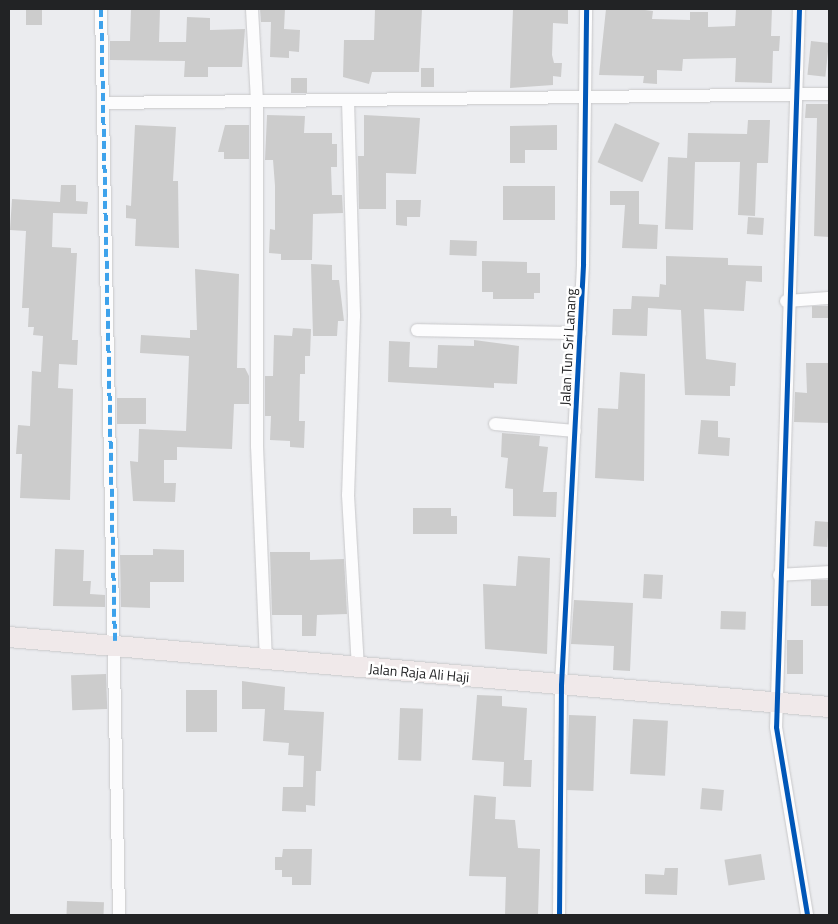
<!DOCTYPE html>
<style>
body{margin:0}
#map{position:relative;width:838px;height:924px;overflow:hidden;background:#ebecef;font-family:"Titillium Web",sans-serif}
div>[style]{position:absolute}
.building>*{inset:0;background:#ccc;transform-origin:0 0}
.roads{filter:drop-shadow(0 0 1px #c8c8ca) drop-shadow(0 0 1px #c8c8ca)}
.minor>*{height:12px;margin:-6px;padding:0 6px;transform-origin:6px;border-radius:6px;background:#fcfcfd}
.primary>*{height:20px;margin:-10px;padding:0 10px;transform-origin:10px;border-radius:10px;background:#f0e9ea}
.quiet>*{height:4px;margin-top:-2px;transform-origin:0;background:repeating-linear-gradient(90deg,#3ea2eb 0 8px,transparent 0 12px)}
.cycleway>*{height:5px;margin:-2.5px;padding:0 2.5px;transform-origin:2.5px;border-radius:2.5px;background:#0057b8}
span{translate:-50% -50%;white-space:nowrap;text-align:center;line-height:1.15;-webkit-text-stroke:5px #fff;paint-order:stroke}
.street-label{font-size:14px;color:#222325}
.frame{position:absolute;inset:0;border:10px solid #222325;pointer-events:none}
</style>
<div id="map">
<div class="building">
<i style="left:26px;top:9px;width:16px;height:16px"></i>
<i style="clip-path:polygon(131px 9px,160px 9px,159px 42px,186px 42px,187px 17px,210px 18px,210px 30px,245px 29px,242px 67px,208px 67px,208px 77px,184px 77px,185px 61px,110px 60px,110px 41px,130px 41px)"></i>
<i style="clip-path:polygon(260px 9px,285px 9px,284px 29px,300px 30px,299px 52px,289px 51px,289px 58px,270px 57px,271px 22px,261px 22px)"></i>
<i style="clip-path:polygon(375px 9px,422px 9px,419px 72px,372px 72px,369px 84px,343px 77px,344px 40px,374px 40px)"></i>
<i style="clip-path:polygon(513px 9px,568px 9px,568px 24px,553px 23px,552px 55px,554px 63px,562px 63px,561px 77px,553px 76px,553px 85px,510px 88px)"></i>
<i style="clip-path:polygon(606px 9px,637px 9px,653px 11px,652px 19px,690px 20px,690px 12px,708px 12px,708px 27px,735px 26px,736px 9px,772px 9px,771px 36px,780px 36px,779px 51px,773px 51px,772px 83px,735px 82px,736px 58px,683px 59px,682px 71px,657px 70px,657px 84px,643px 83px,644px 76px,599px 75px)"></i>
<i style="left:811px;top:41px;width:18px;height:34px;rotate:6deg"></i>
<i style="left:421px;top:68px;width:13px;height:19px"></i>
<i style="left:291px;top:78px;width:16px;height:15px"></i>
<i style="clip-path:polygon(806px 104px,829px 104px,829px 237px,814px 236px,817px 118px,805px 118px)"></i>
<i style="clip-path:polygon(267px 115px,305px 116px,304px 133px,332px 133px,332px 144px,337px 144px,337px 167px,331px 167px,332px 195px,342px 195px,343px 213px,313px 214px,312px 260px,281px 260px,281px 254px,269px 253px,270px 229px,275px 230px,275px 186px,273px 160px,265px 160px)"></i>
<i style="clip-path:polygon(364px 115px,420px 118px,416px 174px,386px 173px,386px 209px,359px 209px,358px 156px,364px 156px)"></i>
<i style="clip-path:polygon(748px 120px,770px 120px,768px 163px,757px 163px,755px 216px,738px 215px,740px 162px,695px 162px,693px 230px,665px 229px,668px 157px,687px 158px,688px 133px,747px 134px)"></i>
<i style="left:615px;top:123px;width:49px;height:43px;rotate:24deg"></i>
<i style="clip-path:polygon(135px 125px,176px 127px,173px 181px,178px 181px,179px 248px,135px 246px,136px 219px,126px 218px,126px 205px,131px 206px)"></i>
<i style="clip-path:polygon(225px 125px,249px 125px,249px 159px,224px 159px,224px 152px,218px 152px)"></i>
<i style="clip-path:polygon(557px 125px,557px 150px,525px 150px,525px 163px,510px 163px,510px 126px)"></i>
<i style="clip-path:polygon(61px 185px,76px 185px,76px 201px,88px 202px,87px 214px,53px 213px,52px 247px,71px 248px,71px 253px,77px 253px,72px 340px,78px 340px,77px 365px,59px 364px,58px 388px,73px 389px,70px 500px,20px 498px,22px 454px,16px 454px,18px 425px,30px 426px,32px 371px,41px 372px,43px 336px,33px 335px,34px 327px,28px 327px,29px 308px,22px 308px,26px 231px,10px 230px,12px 199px,60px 202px)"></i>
<i style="left:503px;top:186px;width:52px;height:34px"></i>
<i style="clip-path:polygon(610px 191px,639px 191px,639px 224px,658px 225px,657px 249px,622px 248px,625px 205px,610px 205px)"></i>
<i style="clip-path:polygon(396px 200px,421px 200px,420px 217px,407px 217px,407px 226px,396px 225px)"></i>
<i style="left:748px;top:217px;width:16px;height:17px;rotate:4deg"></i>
<i style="left:450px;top:240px;width:27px;height:15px;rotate:2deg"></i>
<i style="clip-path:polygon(666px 256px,728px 258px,728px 265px,762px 266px,762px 282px,746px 281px,744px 311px,704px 309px,706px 359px,736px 363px,735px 386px,730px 386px,730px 396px,685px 395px,681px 310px,648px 308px,647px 336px,612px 335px,613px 309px,631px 309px,632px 296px,659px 297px,660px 284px,666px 285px)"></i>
<i style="clip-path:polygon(482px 261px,527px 262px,527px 273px,540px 273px,540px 293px,534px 293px,534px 299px,493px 299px,493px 292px,482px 292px)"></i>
<i style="clip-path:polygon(311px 264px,332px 265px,332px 280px,339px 280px,344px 321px,338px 321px,337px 336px,313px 336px)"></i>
<i style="clip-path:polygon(195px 269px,239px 274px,237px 368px,245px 368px,249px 376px,249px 404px,234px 404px,232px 449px,177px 447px,177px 460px,164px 460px,164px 483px,176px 483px,175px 502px,133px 501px,130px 461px,138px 462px,139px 429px,186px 431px,189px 356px,140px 353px,141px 335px,190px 338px,190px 330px,197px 330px)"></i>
<i style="left:829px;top:306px;width:12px;height:17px;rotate:90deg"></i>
<i style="clip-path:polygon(293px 328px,311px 329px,310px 356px,305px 356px,305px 374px,300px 374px,299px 421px,305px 421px,304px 448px,290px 447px,290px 441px,270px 440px,271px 416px,265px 416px,265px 376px,273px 376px,274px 335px,292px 336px)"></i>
<i style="clip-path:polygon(474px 340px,519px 346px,517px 384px,494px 383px,494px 388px,388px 382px,389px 341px,410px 342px,409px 367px,437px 368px,438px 345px,474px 346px)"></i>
<i style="clip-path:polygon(806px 363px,829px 363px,829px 423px,794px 422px,795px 392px,807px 393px)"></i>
<i style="clip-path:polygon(620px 372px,645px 374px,644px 481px,595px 478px,598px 408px,618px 409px)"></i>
<i style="left:117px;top:398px;width:29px;height:26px"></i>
<i style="clip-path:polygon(701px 420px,718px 421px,718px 437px,730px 438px,729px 456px,698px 454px)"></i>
<i style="clip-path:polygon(502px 433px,540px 436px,539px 446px,548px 447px,543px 492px,557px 492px,556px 517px,513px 516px,513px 489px,505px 488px,508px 458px,501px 457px)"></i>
<i style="clip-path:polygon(413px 508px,451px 508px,451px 516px,457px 516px,457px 534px,413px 534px)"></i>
<i style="left:815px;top:521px;width:14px;height:25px;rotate:4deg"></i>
<i style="clip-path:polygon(55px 549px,84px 550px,83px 581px,91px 581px,90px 594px,105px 595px,105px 607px,53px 606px)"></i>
<i style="clip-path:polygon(153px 549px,184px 550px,184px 582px,150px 582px,150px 608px,121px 607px,120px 555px,153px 555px)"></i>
<i style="clip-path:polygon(270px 552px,310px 552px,310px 560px,344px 559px,347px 614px,317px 615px,316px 636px,302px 636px,302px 615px,272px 615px)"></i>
<i style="clip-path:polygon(518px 556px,550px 558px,547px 654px,485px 649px,483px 584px,516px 586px)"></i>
<i style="left:644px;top:574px;width:19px;height:24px;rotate:3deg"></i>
<i style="left:829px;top:580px;width:26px;height:18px;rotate:90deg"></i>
<i style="clip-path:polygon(574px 600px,633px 603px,630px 671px,613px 670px,614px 646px,571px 644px)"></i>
<i style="left:721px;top:611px;width:25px;height:18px;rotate:2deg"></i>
<i style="left:787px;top:640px;width:16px;height:34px"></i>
<i style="left:106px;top:674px;width:35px;height:35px;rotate:88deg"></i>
<i style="clip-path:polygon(242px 681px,285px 687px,284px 710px,324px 712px,321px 771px,316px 771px,315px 806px,306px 805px,306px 812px,282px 811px,283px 787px,303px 787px,304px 756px,288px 755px,289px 743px,263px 741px,265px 709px,242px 709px)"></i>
<i style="left:186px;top:690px;width:31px;height:42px"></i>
<i style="clip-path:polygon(477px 695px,502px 696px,502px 706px,527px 708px,524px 760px,532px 760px,531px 787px,503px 786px,504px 762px,472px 760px)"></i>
<i style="left:400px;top:708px;width:23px;height:52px;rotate:2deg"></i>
<i style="left:569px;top:715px;width:27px;height:75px;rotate:2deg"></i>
<i style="left:633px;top:719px;width:35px;height:55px;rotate:3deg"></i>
<i style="left:702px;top:788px;width:22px;height:21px;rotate:5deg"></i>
<i style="clip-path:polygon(474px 795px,496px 797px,495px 819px,515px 820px,518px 848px,540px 849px,538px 915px,505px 915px,506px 877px,469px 876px)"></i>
<i style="clip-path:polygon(283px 849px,312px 849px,311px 885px,292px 885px,292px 877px,282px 877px,282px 870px,275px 870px,275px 857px,282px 857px)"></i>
<i style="left:761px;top:854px;width:26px;height:37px;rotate:81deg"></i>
<i style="clip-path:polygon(665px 868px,678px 868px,677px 895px,645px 894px,645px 874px,664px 875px)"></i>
<i style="left:67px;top:901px;width:37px;height:14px;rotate:2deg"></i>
</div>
<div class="roads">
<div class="minor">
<i style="left:101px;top:9px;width:906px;rotate:88.86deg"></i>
<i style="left:252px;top:9px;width:91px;rotate:86.9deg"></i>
<i style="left:257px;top:100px;width:346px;rotate:90deg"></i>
<i style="left:257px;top:446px;width:216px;rotate:87.6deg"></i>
<i style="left:799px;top:9px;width:718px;rotate:91.83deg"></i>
<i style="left:776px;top:727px;width:191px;rotate:80.6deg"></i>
<i style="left:348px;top:100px;width:216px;rotate:88.4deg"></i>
<i style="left:354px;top:316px;width:179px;rotate:91.9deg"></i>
<i style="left:348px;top:495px;width:172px;rotate:86.7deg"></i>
<i style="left:105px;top:103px;width:724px;rotate:-0.71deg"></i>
<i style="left:786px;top:301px;width:43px;rotate:-4deg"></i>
<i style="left:417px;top:330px;width:163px;rotate:1.1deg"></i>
<i style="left:495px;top:424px;width:80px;rotate:5deg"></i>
<i style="left:779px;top:575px;width:50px;rotate:-3.4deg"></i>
<i style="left:559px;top:915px;width:230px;rotate:-89.5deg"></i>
<i style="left:561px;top:685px;width:422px;rotate:-87deg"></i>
<i style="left:583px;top:264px;width:255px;rotate:-89.3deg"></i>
</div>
<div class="primary">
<i style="left:9px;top:637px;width:823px;rotate:4.88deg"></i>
</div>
</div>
<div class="quiet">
<i style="left:101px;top:9px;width:635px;rotate:88.74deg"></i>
</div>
<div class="cycleway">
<i style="left:799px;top:9px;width:718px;rotate:91.83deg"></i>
<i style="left:776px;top:727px;width:191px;rotate:80.6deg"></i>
<i style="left:559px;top:915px;width:230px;rotate:-89.5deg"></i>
<i style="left:561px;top:685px;width:422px;rotate:-87deg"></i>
<i style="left:583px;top:264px;width:255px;rotate:-89.3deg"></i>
</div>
<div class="street-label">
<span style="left:568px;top:347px;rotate:-87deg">Jalan Tun Sri Lanang</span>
<span style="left:419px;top:673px;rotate:5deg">Jalan Raja Ali Haji</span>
</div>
<div class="frame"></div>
</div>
